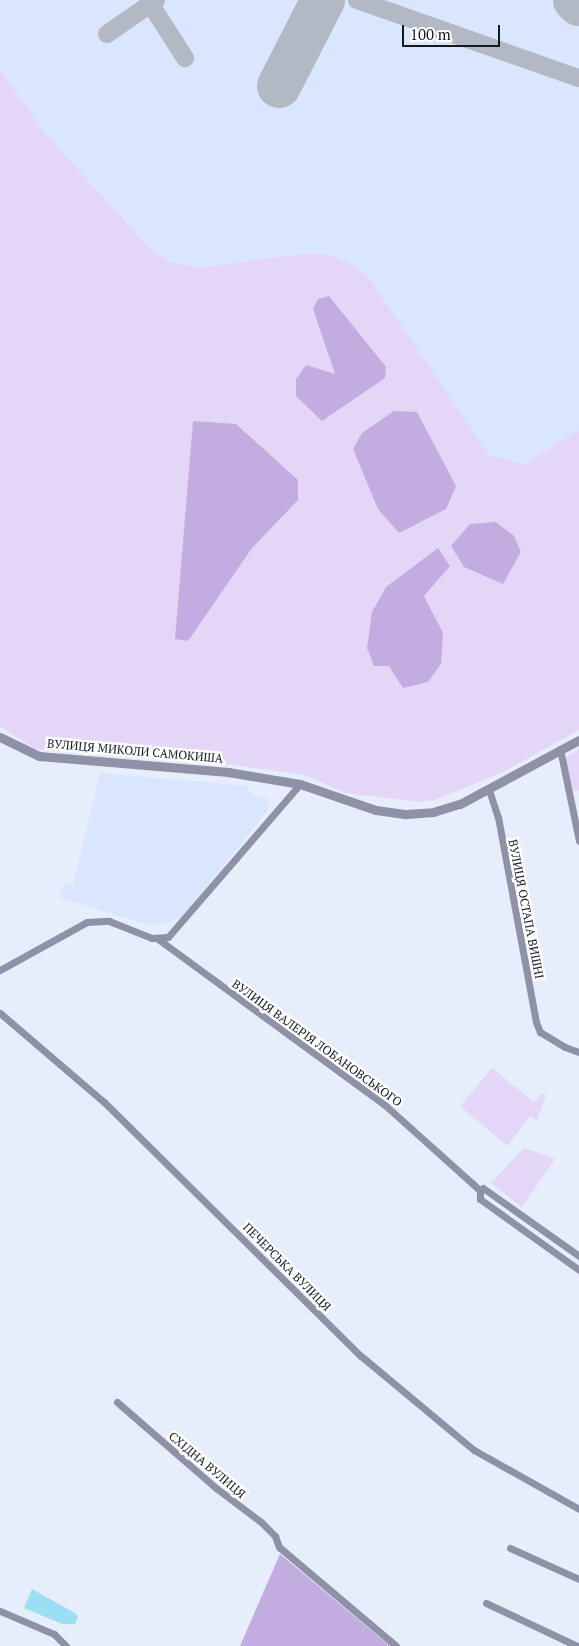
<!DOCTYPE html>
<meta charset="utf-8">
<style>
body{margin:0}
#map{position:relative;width:579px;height:1646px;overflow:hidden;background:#e6edfb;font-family:"PT Serif",serif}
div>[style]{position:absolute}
.built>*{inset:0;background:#d9e6fd}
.green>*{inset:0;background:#e4d6f7}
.forest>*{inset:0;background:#c3ade0}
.water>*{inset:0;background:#9adff4}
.taxiway>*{height:18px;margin:-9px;padding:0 9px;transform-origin:9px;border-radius:9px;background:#b2b8c4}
.runway>*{height:44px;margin:-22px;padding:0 22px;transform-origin:22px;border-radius:22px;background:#b2b8c4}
.minor>*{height:7px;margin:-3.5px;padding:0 3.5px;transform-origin:3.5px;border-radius:3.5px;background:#8f91a7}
.tertiary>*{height:9px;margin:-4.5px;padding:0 4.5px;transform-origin:4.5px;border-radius:4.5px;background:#8f91a7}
span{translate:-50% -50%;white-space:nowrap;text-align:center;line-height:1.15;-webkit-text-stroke:5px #fff;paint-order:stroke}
.street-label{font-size:12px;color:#14181f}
.scale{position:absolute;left:402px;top:25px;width:98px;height:22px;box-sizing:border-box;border:2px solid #14181f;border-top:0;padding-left:6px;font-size:15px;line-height:18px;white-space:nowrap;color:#14181f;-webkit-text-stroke:4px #fff;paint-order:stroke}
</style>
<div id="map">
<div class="built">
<i style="clip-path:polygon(0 0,579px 0,579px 430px,525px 464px,489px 455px,369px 279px,350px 263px,329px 255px,308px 253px,198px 268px,170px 262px,153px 250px,45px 133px,0 69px)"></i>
<i style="clip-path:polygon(100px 773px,247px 786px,251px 794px,269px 799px,267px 811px,181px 918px,158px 925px,142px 923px,58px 897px,65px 883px,73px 885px)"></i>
</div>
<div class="green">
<i style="clip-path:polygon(0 69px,45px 133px,152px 250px,170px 262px,198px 268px,308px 253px,329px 255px,350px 263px,369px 278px,489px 455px,525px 464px,579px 430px,579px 730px,503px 772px,435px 800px,420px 802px,345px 793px,305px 775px,144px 753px,35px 749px,0 726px)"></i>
<i style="clip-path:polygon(579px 749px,579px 790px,575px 791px,571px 788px,566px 764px,566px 757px)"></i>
<i style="clip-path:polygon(492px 1068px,534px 1102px,542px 1093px,546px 1095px,537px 1121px,530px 1116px,507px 1146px,460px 1106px)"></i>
<i style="clip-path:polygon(524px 1148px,555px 1159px,522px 1207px,491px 1183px)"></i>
</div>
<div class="forest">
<i style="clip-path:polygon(329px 296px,386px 367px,385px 378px,322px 421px,296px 396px,296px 379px,306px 365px,335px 374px,313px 309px,318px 299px)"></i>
<i style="clip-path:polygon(394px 411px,417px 412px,456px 486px,446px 509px,399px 533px,378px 509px,353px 449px,362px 433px)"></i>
<i style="clip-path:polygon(193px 421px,236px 424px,298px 480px,298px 500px,252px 548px,188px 641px,175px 639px)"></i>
<i style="clip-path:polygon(496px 522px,514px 536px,521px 552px,503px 584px,464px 567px,451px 546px,470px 524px)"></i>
<i style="clip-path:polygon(438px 548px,450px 566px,424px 596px,443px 633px,441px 664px,428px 682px,403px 688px,389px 666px,374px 666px,367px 648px,372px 612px,386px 587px)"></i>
<i style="clip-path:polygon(280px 1554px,390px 1646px,240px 1646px)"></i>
</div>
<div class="water">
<i style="clip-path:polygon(32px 1589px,75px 1613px,78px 1617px,75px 1624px,62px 1624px,24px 1608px)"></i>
</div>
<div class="taxiway">
<i style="left:148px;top:0;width:69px;rotate:57.5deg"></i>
<i style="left:357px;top:0;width:235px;rotate:19.4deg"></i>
<i style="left:107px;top:34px;width:60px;rotate:-34.8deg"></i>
</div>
<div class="runway">
<i style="left:575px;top:0;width:6px;rotate:45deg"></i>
<i style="left:279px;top:86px;width:97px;rotate:-62.9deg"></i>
</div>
<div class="minor">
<i style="left:560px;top:749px;width:94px;rotate:78.3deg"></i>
<i style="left:489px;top:790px;width:28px;rotate:72deg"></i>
<i style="left:498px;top:817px;width:208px;rotate:79.5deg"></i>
<i style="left:536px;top:1022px;width:11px;rotate:68deg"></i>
<i style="left:540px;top:1032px;width:29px;rotate:31deg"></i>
<i style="left:565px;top:1047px;width:15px;rotate:20deg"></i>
<i style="left:158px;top:939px;width:283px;rotate:36.2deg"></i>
<i style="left:386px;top:1106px;width:117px;rotate:41.9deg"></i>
<i style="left:473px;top:1184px;width:10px;rotate:45deg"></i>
<i style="left:480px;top:1191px;width:8px;rotate:90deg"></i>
<i style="left:480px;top:1199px;width:122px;rotate:35.6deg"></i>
<i style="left:0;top:970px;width:99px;rotate:-28.9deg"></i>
<i style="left:87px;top:922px;width:22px;rotate:-3deg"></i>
<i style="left:109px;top:921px;width:46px;rotate:21.6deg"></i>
<i style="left:152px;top:938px;width:16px;rotate:-4deg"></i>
<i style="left:168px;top:937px;width:202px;rotate:-49.2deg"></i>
<i style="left:0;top:1013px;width:137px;rotate:40.6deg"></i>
<i style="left:104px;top:1102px;width:361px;rotate:44.7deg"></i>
<i style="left:361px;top:1356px;width:147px;rotate:39.8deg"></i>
<i style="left:474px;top:1450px;width:120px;rotate:29.3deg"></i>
<i style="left:480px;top:1191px;width:4px;rotate:-45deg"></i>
<i style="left:483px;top:1188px;width:118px;rotate:35.3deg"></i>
<i style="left:117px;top:1402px;width:131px;rotate:41deg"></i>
<i style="left:216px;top:1488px;width:56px;rotate:37.1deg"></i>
<i style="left:261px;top:1522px;width:20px;rotate:45deg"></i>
<i style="left:275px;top:1536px;width:12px;rotate:70deg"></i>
<i style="left:279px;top:1547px;width:153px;rotate:40.2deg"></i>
<i style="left:510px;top:1548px;width:76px;rotate:24.2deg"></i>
<i style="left:486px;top:1603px;width:101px;rotate:25.3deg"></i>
<i style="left:0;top:1611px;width:59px;rotate:23.1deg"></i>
<i style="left:54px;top:1634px;width:17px;rotate:45deg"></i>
</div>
<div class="tertiary">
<i style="left:0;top:737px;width:43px;rotate:26deg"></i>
<i style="left:39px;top:756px;width:190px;rotate:4.8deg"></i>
<i style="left:228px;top:772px;width:73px;rotate:9.5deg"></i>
<i style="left:300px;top:784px;width:80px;rotate:18.9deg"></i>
<i style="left:376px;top:810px;width:30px;rotate:8deg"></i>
<i style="left:406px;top:814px;width:27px;rotate:-4deg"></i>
<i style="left:433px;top:812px;width:28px;rotate:-17deg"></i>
<i style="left:460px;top:804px;width:135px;rotate:-28.3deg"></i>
</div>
<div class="street-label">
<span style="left:135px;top:751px;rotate:5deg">ВУЛИЦЯ МИКОЛИ САМОКИША</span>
<span style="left:526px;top:909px;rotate:79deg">ВУЛИЦЯ ОСТАПА ВИШНІ</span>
<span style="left:317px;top:1043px;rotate:36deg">ВУЛИЦЯ ВАЛЕРІЯ ЛОБАНОВСЬКОГО</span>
<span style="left:287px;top:1267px;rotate:45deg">ПЕЧЕРСЬКА ВУЛИЦЯ</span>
<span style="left:207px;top:1465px;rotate:40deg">СХІДНА ВУЛИЦЯ</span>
</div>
<div class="scale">100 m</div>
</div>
